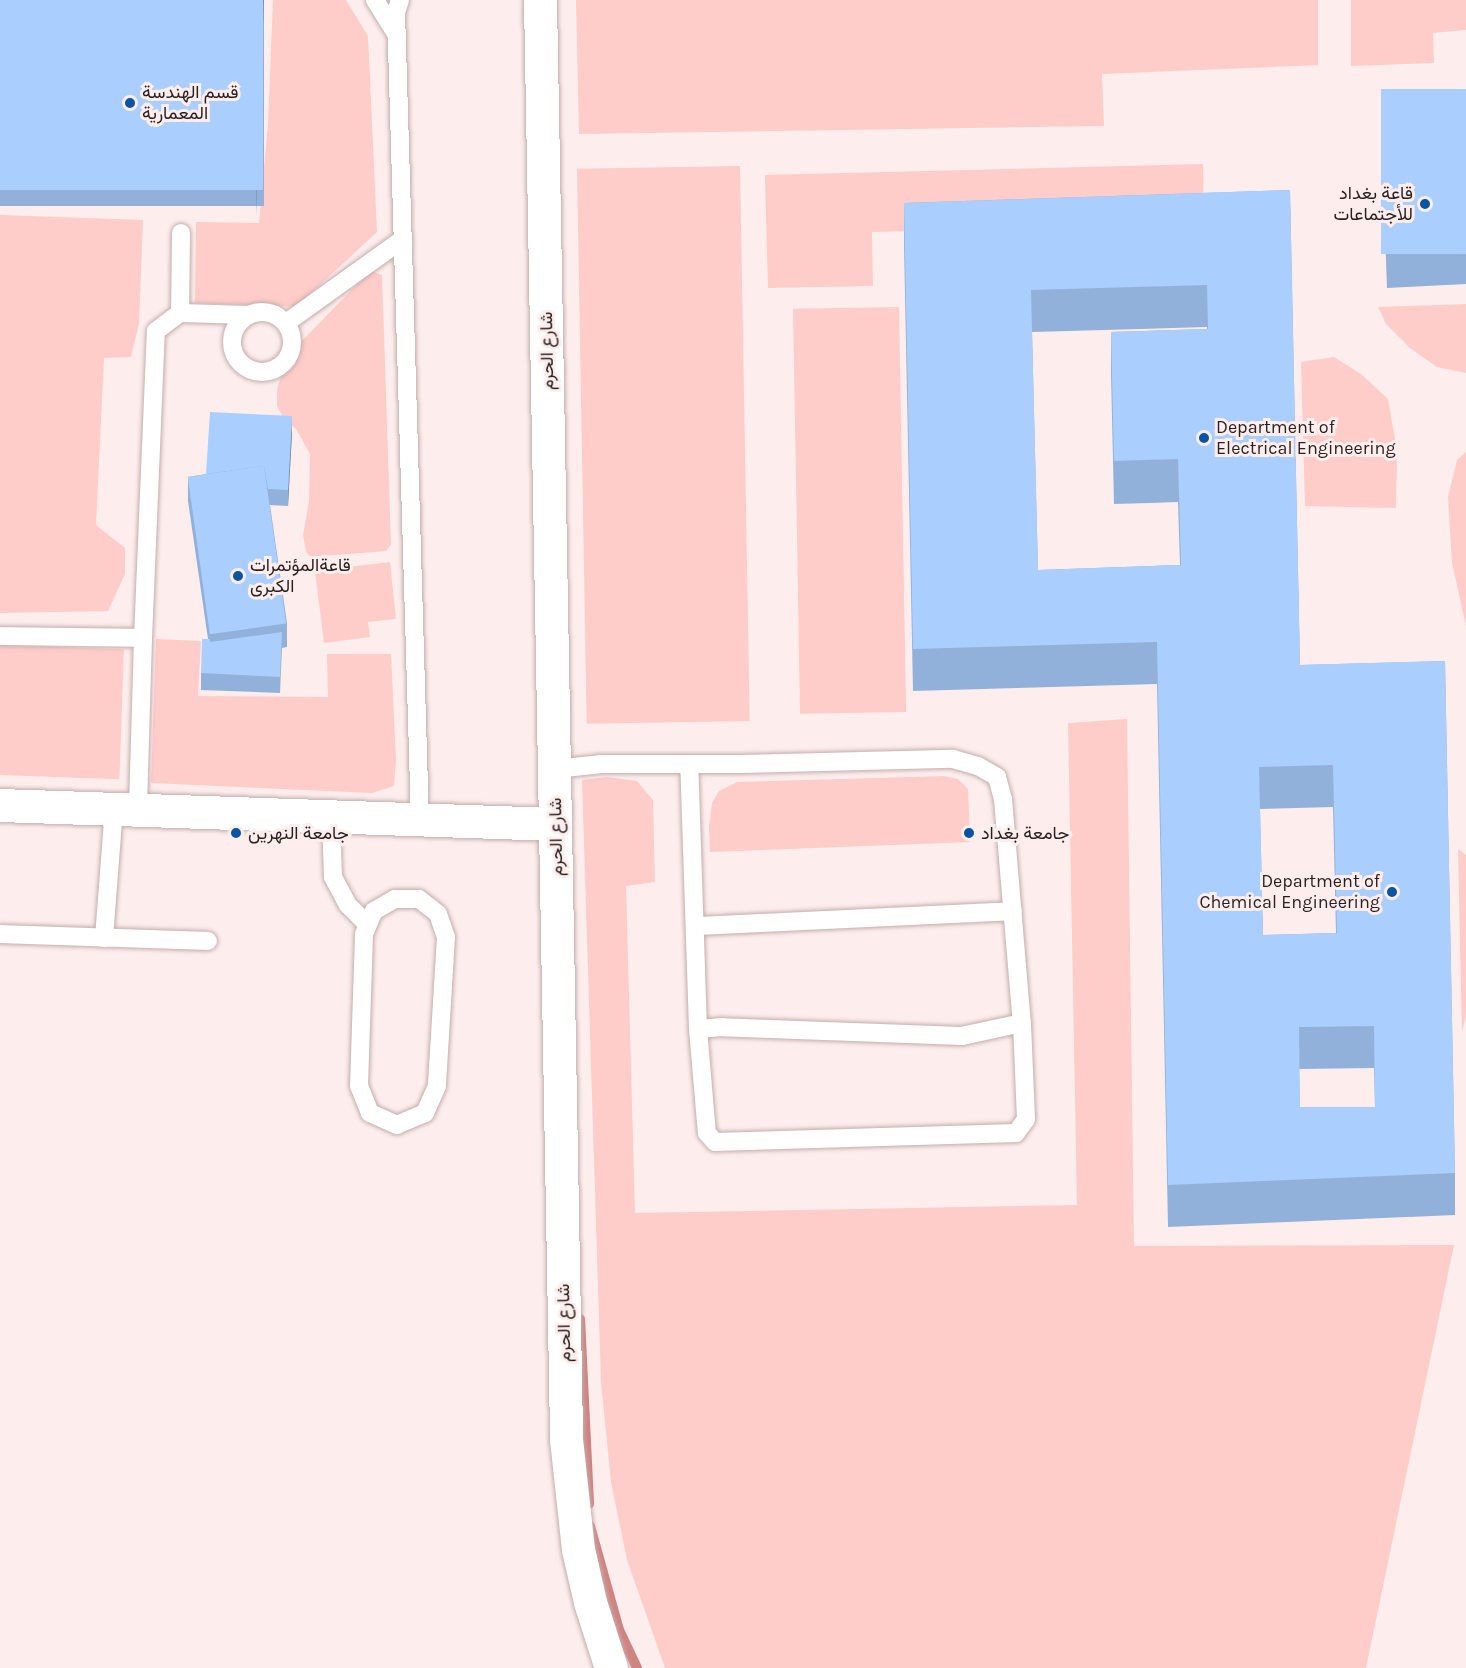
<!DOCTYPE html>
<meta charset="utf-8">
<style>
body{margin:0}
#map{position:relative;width:1466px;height:1668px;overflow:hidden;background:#fdeeed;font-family:Karla,Vazirmatn,sans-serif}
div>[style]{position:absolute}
.green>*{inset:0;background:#feccc9;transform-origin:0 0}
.stream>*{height:10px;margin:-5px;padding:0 5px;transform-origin:5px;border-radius:5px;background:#d08381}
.roads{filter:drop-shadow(0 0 2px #c4adac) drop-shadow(0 0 2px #c4adac)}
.service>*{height:18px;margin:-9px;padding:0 9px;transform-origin:9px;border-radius:9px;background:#fff}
.service>.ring{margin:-9px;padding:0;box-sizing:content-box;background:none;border:18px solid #fff;border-radius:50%}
.tertiary>*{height:33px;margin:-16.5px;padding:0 16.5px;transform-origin:16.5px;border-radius:16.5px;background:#fff}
.wall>*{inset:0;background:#92b1da;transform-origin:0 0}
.shaded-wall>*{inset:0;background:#7790b1}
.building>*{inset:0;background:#aacefd;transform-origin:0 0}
.dots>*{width:16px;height:16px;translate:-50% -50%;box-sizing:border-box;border:3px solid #fdeeed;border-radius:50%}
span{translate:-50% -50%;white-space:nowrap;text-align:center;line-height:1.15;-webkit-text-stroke:6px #fdeeed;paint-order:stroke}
.poi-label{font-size:18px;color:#281f1f}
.left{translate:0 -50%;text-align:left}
.right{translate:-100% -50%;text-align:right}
.street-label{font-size:18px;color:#281f1f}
</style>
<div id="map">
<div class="green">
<i style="clip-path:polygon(273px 0,346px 0,368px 36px,377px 232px,296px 307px,195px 303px,196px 222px,259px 223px,268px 124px)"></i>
<i style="clip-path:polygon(576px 0,1318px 0,1318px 65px,1102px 74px,1104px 126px,579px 134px)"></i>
<i style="clip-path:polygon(1351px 0,1466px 0,1466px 30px,1433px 33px,1434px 63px,1351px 66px)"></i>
<i style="clip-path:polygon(1203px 164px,1204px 224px,872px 232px,873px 286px,768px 288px,765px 175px)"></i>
<i style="left:740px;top:166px;width:555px;height:163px;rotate:89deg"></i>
<i style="clip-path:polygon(0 215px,143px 220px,139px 324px,131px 357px,104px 358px,96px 525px,125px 548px,125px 574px,108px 611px,0 613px)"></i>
<i style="clip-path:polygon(370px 271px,382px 275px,391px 545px,386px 551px,311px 557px,306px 552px,303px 535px,309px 501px,310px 454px,296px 429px,284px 419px,277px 406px,277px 390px,281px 376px,291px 365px,297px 346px)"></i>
<i style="clip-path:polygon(1466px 304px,1466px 373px,1437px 367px,1410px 348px,1386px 324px,1378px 307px)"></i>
<i style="left:899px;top:307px;width:405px;height:106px;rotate:89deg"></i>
<i style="clip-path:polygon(1334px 357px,1361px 374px,1388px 399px,1397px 451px,1396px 508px,1305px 506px,1301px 362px)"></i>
<i style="clip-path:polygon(1466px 452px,1466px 626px,1452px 563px,1448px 497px,1457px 460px)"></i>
<i style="clip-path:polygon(390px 562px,396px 619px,368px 622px,370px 637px,324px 643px,315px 571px)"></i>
<i style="clip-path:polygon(156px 639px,201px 641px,198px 696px,328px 697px,327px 654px,391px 654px,396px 760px,394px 786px,372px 793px,151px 783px)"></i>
<i style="left:0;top:645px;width:124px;height:130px;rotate:2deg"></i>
<i style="clip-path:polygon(1127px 719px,1134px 1246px,1454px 1245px,1366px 1668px,665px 1668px,627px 1560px,611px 1482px,601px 1382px,582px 780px,607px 777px,637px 781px,653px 800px,655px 882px,626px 886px,635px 1213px,1077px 1205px,1068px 723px)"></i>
<i style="clip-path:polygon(944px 776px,958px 779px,968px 789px,970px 842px,710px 852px,709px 827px,712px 803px,719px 791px,737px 782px)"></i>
<i style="clip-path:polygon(1458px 849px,1466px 855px,1466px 1015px,1462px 1032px)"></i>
</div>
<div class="stream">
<i style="left:580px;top:1319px;width:185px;rotate:87.2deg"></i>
<i style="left:590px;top:1526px;width:108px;rotate:74.4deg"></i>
<i style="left:619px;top:1630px;width:42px;rotate:64.7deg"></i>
</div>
<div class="roads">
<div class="service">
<i style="left:375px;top:0;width:40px;rotate:58deg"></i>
<i style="left:400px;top:0;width:13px;rotate:108deg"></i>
<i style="left:396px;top:12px;width:808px;rotate:88.3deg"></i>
<i style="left:181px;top:233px;width:80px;rotate:90.7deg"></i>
<i style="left:180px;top:313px;width:69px;rotate:1.7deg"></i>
<i class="ring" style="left:232px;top:312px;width:42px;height:42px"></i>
<i style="left:286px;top:323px;width:144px;rotate:-35.7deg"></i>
<i style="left:0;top:636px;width:143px;rotate:0.8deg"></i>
<i style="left:143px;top:638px;width:172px;rotate:91.7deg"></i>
<i style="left:143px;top:638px;width:307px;rotate:-87.6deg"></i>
<i style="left:156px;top:331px;width:30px;rotate:-37deg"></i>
<i style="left:555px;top:769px;width:47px;rotate:-6.1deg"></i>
<i style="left:602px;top:764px;width:139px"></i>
<i style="left:741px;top:764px;width:212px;rotate:-1.4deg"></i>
<i style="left:953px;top:759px;width:26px;rotate:16deg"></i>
<i style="left:978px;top:766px;width:22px;rotate:30deg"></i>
<i style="left:997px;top:777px;width:23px;rotate:75deg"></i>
<i style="left:1003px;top:799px;width:225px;rotate:85.2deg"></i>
<i style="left:1022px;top:1023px;width:61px;rotate:167.8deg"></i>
<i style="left:962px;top:1036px;width:240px;rotate:-177.9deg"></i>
<i style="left:722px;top:1027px;width:24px;rotate:175deg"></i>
<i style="left:698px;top:1029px;width:265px;rotate:-91.9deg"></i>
<i style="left:331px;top:817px;width:60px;rotate:88.1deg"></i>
<i style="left:333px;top:877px;width:32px;rotate:62deg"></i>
<i style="left:348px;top:905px;width:28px;rotate:45deg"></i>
<i style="left:395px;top:899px;width:24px"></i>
<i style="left:419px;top:899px;width:24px;rotate:38deg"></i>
<i style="left:438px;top:914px;width:24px;rotate:71deg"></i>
<i style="left:446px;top:937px;width:149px;rotate:93.5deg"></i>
<i style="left:437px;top:1086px;width:30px;rotate:114deg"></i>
<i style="left:425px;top:1113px;width:30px;rotate:157deg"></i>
<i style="left:397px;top:1125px;width:30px;rotate:-156deg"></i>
<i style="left:370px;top:1113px;width:29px;rotate:-112deg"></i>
<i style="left:359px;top:1086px;width:152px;rotate:-88.1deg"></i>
<i style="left:364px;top:934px;width:25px;rotate:-67deg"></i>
<i style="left:374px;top:911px;width:24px;rotate:-30deg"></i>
<i style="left:696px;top:926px;width:317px;rotate:-2.7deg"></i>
<i style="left:0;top:934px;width:208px;rotate:1.9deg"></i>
<i style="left:104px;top:938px;width:129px;rotate:-85.6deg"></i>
<i style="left:698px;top:1029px;width:104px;rotate:85.1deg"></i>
<i style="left:707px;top:1133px;width:12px;rotate:48deg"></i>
<i style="left:715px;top:1142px;width:301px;rotate:-1.7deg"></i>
<i style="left:1016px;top:1133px;width:17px;rotate:-54deg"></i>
<i style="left:1026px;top:1119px;width:96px;rotate:-92.4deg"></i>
</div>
<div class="tertiary">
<i style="left:540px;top:0;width:1439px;rotate:88.96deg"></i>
<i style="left:566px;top:1439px;width:111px;rotate:83.8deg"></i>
<i style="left:578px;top:1549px;width:54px;rotate:77.2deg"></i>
<i style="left:590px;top:1602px;width:69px;rotate:72.3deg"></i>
<i style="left:0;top:805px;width:555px;rotate:1.96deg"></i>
</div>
</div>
<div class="wall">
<i style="left:0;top:0;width:264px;height:206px"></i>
<i style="clip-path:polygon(1466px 89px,1466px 284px,1387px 288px,1381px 123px,1381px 93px)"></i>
<i style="clip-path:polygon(evenodd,1290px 190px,1300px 665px,1445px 661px,1455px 1173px,1455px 1215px,1168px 1227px,1157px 684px,913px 691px,904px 245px,904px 203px,1290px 190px,1207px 327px,1207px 329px,1111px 332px,1111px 374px,1114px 504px,1178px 502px,1180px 565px,1038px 570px,1032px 332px,1207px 327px,1290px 190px,1333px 807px,1336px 933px,1263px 935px,1260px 809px,1333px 807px,1290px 190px,1374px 1068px,1375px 1107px,1300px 1107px,1299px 1069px,1374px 1068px)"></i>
<i style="clip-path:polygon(292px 433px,288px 506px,270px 505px,287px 623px,287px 647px,282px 648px,280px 693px,201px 690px,201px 673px,208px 639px,188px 501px,188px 477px,206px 474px)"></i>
</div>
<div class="shaded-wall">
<i style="clip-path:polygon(263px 0,264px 0,256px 215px,256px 199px)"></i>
<i style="clip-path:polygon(292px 416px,292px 433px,288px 506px,288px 490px)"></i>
</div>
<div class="building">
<i style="left:0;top:0;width:263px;height:190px"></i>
<i style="left:1466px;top:89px;width:165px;height:85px;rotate:90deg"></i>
<i style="clip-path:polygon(evenodd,1290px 190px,1300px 665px,1445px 661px,1455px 1173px,1168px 1185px,1157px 642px,913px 649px,904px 203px,1290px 190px,1207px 285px,1208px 329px,1111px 332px,1114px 461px,1178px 459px,1181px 565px,1038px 570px,1031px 290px,1207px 285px,1290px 190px,1333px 765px,1337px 933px,1263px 935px,1259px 767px,1333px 765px,1290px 190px,1374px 1026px,1375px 1107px,1300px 1107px,1299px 1027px,1374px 1026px)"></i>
<i style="clip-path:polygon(210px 412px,292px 416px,288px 490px,268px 489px,264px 466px,206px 474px)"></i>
<i style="left:264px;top:466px;width:159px;height:77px;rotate:82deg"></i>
<i style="clip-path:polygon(282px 632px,280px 677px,201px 673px,202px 639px,210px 639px,210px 642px)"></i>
</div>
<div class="dots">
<i style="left:130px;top:103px;background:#0654a3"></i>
<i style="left:1425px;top:204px;background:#0654a3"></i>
<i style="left:1204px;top:438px;background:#0654a3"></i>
<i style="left:238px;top:576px;background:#0654a3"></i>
<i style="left:236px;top:833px;background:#0654a3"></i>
<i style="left:969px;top:833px;background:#0654a3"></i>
<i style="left:1392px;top:892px;background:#0654a3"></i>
</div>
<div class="poi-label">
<span class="left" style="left:142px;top:103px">قسم الهندسة<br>المعمارية</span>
<span class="right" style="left:1413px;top:204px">قاعة بغداد<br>للأجتماعات</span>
<span class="left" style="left:1216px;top:438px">Department of<br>Electrical Engineering</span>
<span class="left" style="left:250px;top:576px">قاعةالمؤتمرات<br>الكبرى</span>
<span class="left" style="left:248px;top:833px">جامعة النهرين</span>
<span class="left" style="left:981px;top:833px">جامعة بغداد</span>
<span class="right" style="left:1380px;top:892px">Department of<br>Chemical Engineering</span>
</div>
<div class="street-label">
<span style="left:547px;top:351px;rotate:-91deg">شارع الحرم</span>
<span style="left:556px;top:837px;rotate:-91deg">شارع الحرم</span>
<span style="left:564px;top:1323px;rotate:-91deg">شارع الحرم</span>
</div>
</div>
